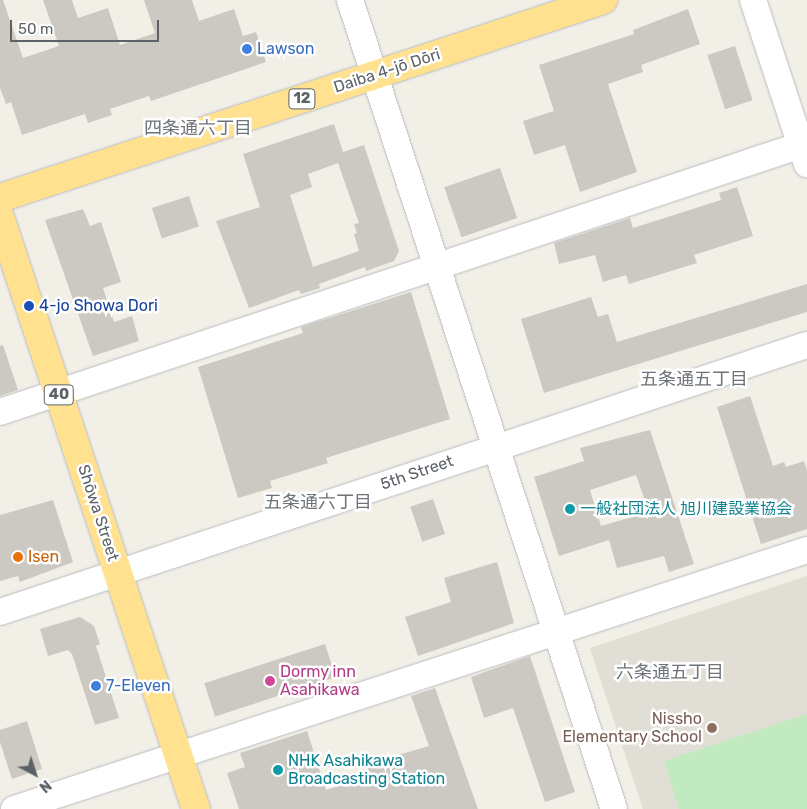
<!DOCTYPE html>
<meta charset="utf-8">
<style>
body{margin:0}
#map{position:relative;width:807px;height:809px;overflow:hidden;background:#f1efe6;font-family:Rubik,"Noto Sans JP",sans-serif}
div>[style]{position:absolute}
.education>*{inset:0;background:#e1ded5}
.green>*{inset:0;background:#c1eac1}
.building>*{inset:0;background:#ccc9c3;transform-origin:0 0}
.roads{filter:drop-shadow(0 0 1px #b9bcc1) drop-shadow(0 0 1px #b9bcc1)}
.minor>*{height:26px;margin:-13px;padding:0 13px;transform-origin:13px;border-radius:13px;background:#fff}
.highway>*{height:28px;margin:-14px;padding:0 14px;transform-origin:14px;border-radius:14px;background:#ffe18f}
.dots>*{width:14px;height:14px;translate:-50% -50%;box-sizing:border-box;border:2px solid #fff;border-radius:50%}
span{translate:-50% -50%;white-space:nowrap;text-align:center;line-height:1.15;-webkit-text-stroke:5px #fff;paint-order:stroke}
.shield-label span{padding:1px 4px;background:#fff;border:1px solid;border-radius:4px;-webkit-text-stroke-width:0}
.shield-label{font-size:15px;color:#5d6268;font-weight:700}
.shop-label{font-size:16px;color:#366cbe}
.left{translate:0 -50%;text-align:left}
.street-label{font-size:16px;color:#5d6268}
.transit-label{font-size:16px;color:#164399}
.culture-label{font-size:16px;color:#0d838f}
.food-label{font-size:16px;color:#c56008}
.hotel-label{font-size:16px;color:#b23c85}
.education-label{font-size:16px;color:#785e54}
.right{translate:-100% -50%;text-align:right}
.neighbourhood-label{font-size:18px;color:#6e747a}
.north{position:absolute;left:10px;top:749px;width:50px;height:50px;-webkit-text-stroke:4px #fff;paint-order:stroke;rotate:140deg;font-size:14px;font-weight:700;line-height:20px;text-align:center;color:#5d6268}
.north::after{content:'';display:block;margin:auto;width:18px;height:22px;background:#5d6268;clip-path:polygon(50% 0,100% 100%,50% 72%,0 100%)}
.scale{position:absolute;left:10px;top:20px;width:149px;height:22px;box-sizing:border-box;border:2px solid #5d6268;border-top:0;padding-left:6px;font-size:15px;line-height:18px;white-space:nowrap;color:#5d6268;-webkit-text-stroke:4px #fff;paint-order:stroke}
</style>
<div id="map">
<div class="education">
<i style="clip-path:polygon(807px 576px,807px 809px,643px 809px,590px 648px)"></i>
</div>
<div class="green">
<i style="clip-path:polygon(807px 714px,807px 809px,679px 809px,664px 761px)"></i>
</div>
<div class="building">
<i style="clip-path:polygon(0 0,3px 0,23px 58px,59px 46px,43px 0,72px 0,78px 18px,108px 8px,120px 45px,155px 33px,144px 0,192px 0,199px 21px,234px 9px,243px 36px,256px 32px,266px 62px,151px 101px,149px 96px,110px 109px,112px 115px,88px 123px,85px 114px,22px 135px,11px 102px,6px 104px,0 88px)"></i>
<i style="clip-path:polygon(688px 9px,700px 44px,641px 65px,643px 72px,608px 84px,637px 172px,580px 192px,565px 145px,534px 155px,523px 121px,554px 111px,539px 65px,634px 34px,633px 30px)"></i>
<i style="left:735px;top:46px;width:57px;height:29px;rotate:72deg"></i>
<i style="clip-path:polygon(evenodd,334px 124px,343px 152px,364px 145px,399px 251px,394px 261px,366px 271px,365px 267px,319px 284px,320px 288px,301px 294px,299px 290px,249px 308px,216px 221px,260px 207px,243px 154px,334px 124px,338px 163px,359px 223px,354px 224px,357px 233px,354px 234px,359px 251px,313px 267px,290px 195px,312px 187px,308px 174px,338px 163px)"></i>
<i style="left:500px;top:168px;width:53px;height:59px;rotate:71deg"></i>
<i style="clip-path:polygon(737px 187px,753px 236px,694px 255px,697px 263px,629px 284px,626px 275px,603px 282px,595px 255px,559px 264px,554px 243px,630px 218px,633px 228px,721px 200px,719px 193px)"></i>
<i style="left:189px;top:196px;width:32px;height:39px;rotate:72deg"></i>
<i style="clip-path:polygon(83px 209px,90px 226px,101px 222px,121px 282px,103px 288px,114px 322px,132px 316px,139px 341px,93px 356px,45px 220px)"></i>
<i style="clip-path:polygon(807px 284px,807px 312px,544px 393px,521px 319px,591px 297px,598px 317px,608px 314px,617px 342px)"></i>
<i style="clip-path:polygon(411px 292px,450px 419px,326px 458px,328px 463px,270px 481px,272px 488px,238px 498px,198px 367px,303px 333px,301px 327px)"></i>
<i style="clip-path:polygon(3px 345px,18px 390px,0 396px,0 346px)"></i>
<i style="clip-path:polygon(750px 396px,773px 466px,784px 462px,786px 467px,804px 461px,807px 471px,807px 529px,761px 544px,717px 407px)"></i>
<i style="clip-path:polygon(evenodd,650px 430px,694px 564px,669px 572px,664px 556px,617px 568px,609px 540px,559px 556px,534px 477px,584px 461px,580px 448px,650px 430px,636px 475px,649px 512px,601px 526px,590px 490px,636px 475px)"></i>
<i style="left:433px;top:499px;width:37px;height:24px;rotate:71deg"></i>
<i style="clip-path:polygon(53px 500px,73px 562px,20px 582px,18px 576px,0 581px,0 515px)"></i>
<i style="clip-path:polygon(497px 562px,514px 623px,418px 656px,405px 617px,451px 602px,444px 578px)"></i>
<i style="clip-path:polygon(80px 617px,94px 626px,100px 644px,96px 646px,119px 718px,95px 725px,72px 654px,68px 650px,48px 656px,40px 629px)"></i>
<i style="left:325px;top:644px;width:35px;height:127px;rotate:72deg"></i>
<i style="clip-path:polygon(530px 656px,575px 792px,545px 802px,513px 708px,484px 718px,471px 677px)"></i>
<i style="clip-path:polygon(435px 688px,478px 809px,239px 809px,227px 773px,245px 767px,240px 753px,307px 731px,326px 790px,370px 776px,367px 764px,429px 746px,411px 696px)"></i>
<i style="clip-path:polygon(27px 721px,42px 769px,12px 779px,0 742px,0 730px)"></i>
</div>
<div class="roads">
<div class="minor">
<i style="left:350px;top:0;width:851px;rotate:71.93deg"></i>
<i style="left:753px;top:0;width:173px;rotate:71.8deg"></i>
<i style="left:0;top:412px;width:851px;rotate:-18.43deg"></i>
<i style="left:0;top:612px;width:850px;rotate:-18.31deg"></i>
<i style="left:14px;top:809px;width:834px;rotate:-18.09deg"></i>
</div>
<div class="highway">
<i style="left:0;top:198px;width:635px;rotate:-18.18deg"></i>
<i style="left:0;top:217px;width:624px;rotate:71.68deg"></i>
</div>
</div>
<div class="dots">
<i style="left:247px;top:49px;background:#3f7fe0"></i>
<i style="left:29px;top:306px;background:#1a4fb4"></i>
<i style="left:570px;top:509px;background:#0f9aa8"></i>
<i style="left:18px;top:557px;background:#e8710a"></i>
<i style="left:270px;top:681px;background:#d1479c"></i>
<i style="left:96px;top:686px;background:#3f7fe0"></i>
<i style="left:712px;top:728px;background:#8d6e63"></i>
<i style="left:278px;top:770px;background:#0f9aa8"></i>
</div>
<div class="shield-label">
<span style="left:302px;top:99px">12</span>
<span style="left:59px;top:395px">40</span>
</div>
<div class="shop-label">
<span class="left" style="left:257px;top:49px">Lawson</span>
<span class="left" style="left:106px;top:686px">7-Eleven</span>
</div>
<div class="street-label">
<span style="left:387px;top:71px;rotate:-18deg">Daiba 4-jō Dōri</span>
<span style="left:417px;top:473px;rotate:-19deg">5th Street</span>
<span style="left:98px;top:513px;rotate:72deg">Shōwa Street</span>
</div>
<div class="transit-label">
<span class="left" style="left:39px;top:306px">4-jo Showa Dori</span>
</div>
<div class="culture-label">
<span class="left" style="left:580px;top:509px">一般社団法人 旭川建設業協会</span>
<span class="left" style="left:288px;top:770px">NHK Asahikawa<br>Broadcasting Station</span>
</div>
<div class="food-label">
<span class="left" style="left:28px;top:557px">Isen</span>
</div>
<div class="hotel-label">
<span class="left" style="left:280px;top:681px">Dormy inn<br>Asahikawa</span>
</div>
<div class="education-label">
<span class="right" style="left:702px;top:728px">Nissho<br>Elementary School</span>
</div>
<div class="neighbourhood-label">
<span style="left:198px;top:128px">四条通六丁目</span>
<span style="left:694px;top:379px">五条通五丁目</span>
<span style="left:318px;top:502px">五条通六丁目</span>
<span style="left:670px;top:672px">六条通五丁目</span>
</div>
<div class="north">N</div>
<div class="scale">50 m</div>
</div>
